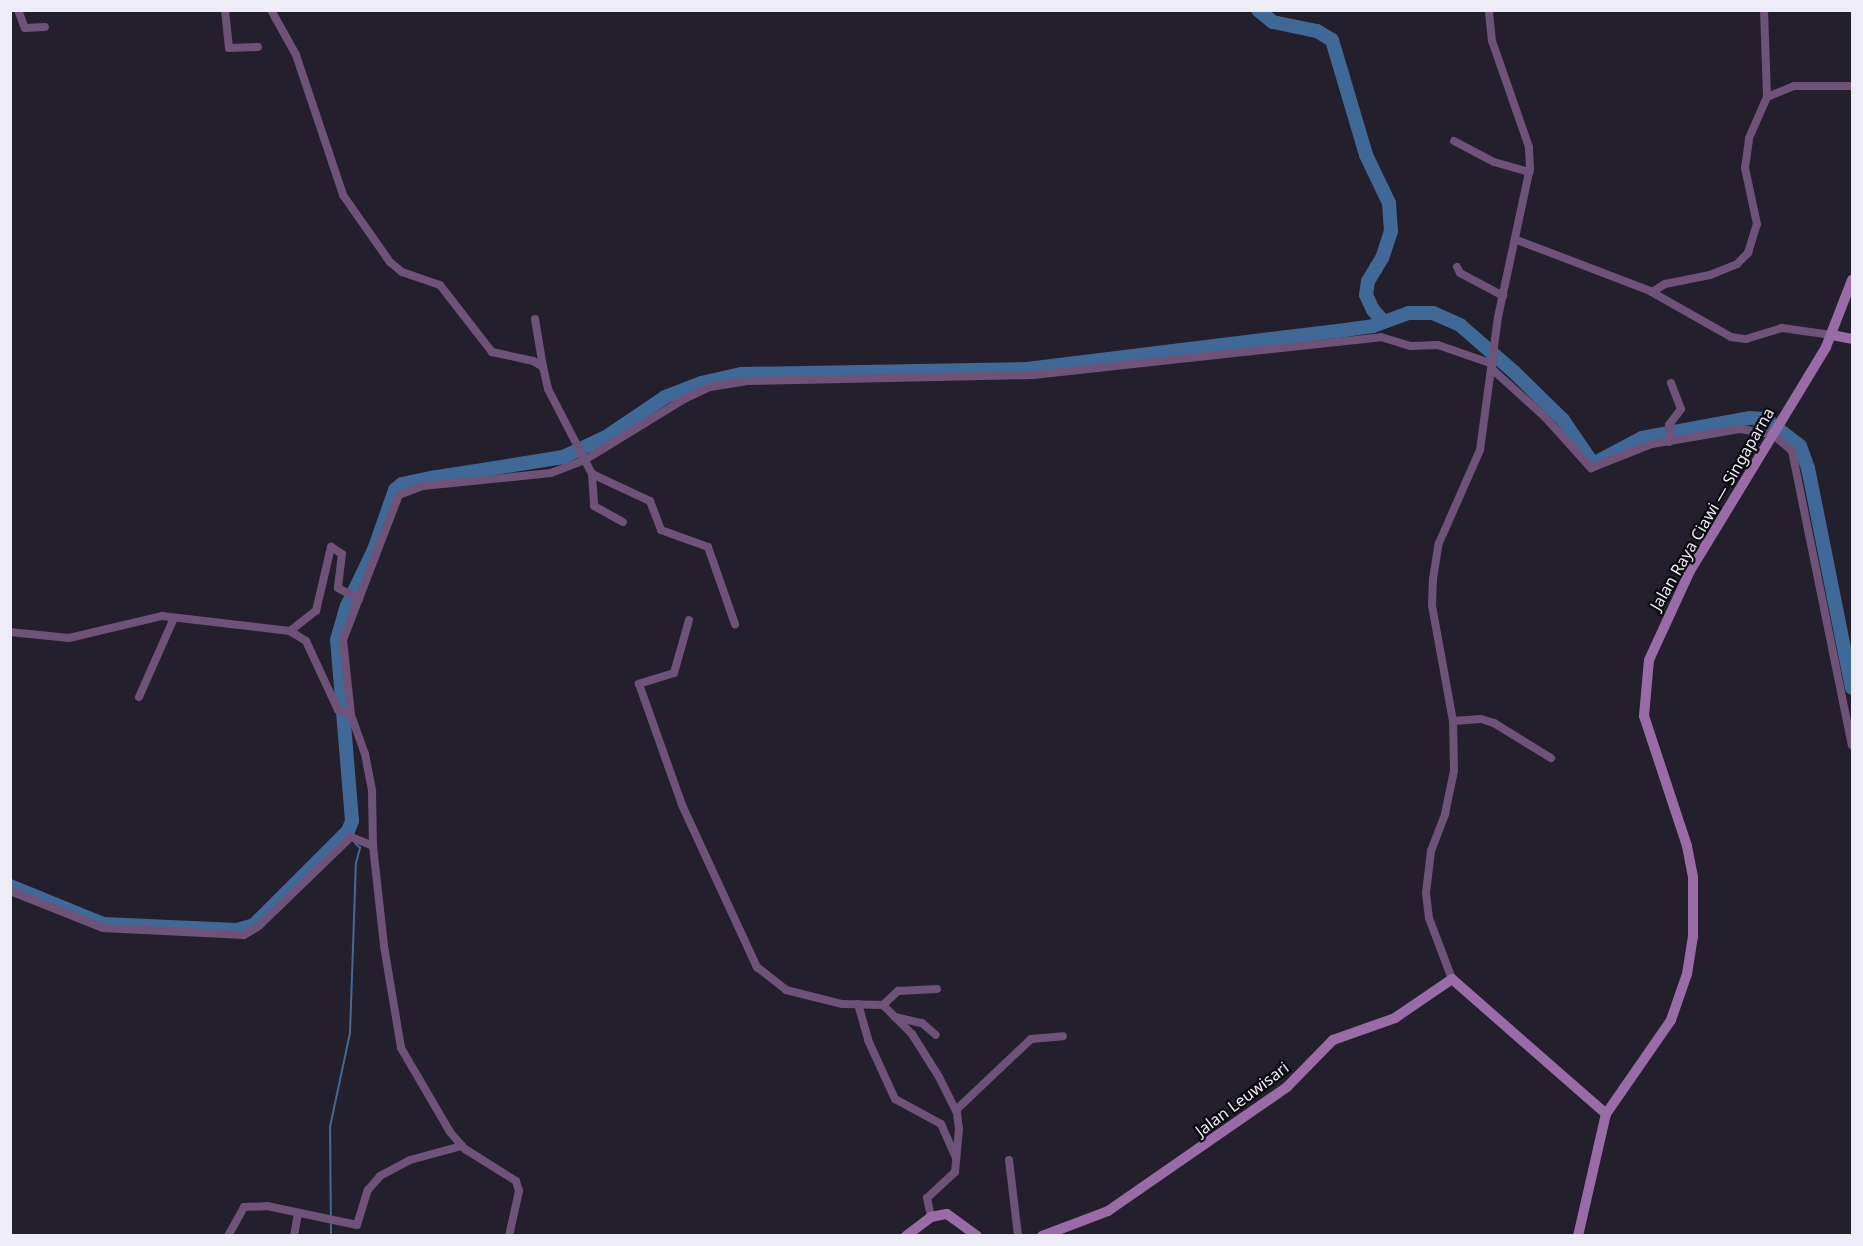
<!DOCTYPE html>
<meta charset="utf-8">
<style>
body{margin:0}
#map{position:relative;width:1863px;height:1246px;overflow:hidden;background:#231f2d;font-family:"Noto Sans",sans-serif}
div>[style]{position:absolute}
.stream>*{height:2px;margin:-1px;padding:0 1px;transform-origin:1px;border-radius:1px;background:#406998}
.river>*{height:14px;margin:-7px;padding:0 7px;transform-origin:7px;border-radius:7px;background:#406998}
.street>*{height:8px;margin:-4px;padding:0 4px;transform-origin:4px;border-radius:4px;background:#6e5277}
.secondary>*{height:10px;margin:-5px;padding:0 5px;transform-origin:5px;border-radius:5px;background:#9a6ca7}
span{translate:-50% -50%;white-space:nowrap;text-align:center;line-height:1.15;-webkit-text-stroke:4.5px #0c0a10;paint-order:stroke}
.street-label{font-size:16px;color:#eeecf6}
.frame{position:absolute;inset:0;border:12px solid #eeecf6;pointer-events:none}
</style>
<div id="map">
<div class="stream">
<i style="left:331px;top:1236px;width:109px;rotate:-90.5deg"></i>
<i style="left:330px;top:1127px;width:96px;rotate:-78deg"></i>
<i style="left:350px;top:1033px;width:170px;rotate:-88deg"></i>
<i style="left:356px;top:863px;width:16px;rotate:-75deg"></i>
<i style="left:360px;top:848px;width:7px;rotate:-135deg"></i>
</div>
<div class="river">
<i style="left:1258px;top:10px;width:19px;rotate:39deg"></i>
<i style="left:1273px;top:22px;width:45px;rotate:11.6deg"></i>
<i style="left:1317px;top:31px;width:17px;rotate:31deg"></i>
<i style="left:1332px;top:40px;width:120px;rotate:73.5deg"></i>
<i style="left:1366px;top:155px;width:53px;rotate:64.4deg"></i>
<i style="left:1389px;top:203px;width:28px;rotate:86deg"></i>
<i style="left:1391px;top:231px;width:28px;rotate:108deg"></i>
<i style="left:1382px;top:258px;width:27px;rotate:121deg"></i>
<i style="left:1368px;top:281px;width:14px;rotate:98deg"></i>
<i style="left:1366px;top:295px;width:17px;rotate:65deg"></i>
<i style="left:1373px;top:310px;width:16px;rotate:47deg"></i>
<i style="left:10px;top:886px;width:100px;rotate:22.2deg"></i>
<i style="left:103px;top:924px;width:134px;rotate:2.6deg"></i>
<i style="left:237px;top:930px;width:18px;rotate:-16deg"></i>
<i style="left:254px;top:925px;width:133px;rotate:-45deg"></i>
<i style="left:348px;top:831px;width:11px;rotate:-68deg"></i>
<i style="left:352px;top:821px;width:182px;rotate:-94.7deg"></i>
<i style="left:337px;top:640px;width:35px;rotate:-74deg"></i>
<i style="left:347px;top:606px;width:62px;rotate:-64.3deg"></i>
<i style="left:374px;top:550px;width:64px;rotate:-70.7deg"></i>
<i style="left:395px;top:490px;width:9px;rotate:-41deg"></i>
<i style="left:402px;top:484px;width:30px;rotate:-12deg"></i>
<i style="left:431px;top:478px;width:134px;rotate:-9deg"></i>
<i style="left:563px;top:457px;width:47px;rotate:-24.9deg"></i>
<i style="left:606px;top:437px;width:71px;rotate:-34.1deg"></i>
<i style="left:665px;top:397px;width:39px;rotate:-21deg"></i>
<i style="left:701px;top:383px;width:41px;rotate:-12.7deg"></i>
<i style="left:741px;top:374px;width:286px;rotate:-1deg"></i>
<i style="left:1027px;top:369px;width:313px;rotate:-7deg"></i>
<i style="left:1338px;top:331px;width:35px;rotate:-8deg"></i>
<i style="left:1373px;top:326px;width:38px;rotate:-20deg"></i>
<i style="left:1409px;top:313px;width:24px"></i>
<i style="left:1433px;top:313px;width:30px;rotate:24deg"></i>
<i style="left:1460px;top:325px;width:72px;rotate:41deg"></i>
<i style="left:1514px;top:372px;width:69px;rotate:44.4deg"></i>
<i style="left:1563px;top:420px;width:53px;rotate:55.7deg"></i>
<i style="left:1593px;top:464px;width:55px;rotate:-28deg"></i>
<i style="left:1642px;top:438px;width:110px;rotate:-10.5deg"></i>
<i style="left:1750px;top:418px;width:15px;rotate:4deg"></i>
<i style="left:1765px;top:419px;width:44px;rotate:37.6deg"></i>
<i style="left:1800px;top:446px;width:23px;rotate:70deg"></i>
<i style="left:1808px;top:468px;width:224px;rotate:78.7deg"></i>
</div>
<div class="street">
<i style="left:18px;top:10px;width:19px;rotate:69deg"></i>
<i style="left:25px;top:28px;width:20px;rotate:-3deg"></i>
<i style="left:225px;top:10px;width:38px;rotate:84deg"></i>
<i style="left:229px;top:48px;width:29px;rotate:-2deg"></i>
<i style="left:271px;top:10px;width:51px;rotate:60.9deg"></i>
<i style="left:296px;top:55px;width:148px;rotate:71.4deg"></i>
<i style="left:343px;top:195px;width:82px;rotate:55deg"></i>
<i style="left:390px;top:262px;width:16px;rotate:40deg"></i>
<i style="left:402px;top:272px;width:40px;rotate:18.9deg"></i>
<i style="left:440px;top:285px;width:85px;rotate:52.2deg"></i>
<i style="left:492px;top:352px;width:42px;rotate:12.4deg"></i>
<i style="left:533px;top:361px;width:12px;rotate:31deg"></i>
<i style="left:543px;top:367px;width:23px;rotate:77deg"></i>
<i style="left:548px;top:389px;width:96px;rotate:62.6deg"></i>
<i style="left:592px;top:474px;width:64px;rotate:25deg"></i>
<i style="left:650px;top:501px;width:31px;rotate:69deg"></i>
<i style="left:661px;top:530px;width:50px;rotate:19.9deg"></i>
<i style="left:708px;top:547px;width:82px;rotate:70.7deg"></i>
<i style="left:1764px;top:10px;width:87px;rotate:88deg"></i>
<i style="left:1454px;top:141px;width:45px;rotate:27.7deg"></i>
<i style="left:1494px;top:162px;width:37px;rotate:16deg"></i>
<i style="left:1517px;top:240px;width:140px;rotate:20.9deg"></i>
<i style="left:1648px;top:290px;width:95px;rotate:29.5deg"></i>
<i style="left:1731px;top:337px;width:15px;rotate:8deg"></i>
<i style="left:1746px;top:339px;width:38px;rotate:-17deg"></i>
<i style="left:1782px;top:328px;width:50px;rotate:8deg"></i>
<i style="left:1457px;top:267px;width:7px;rotate:63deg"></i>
<i style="left:1460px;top:273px;width:49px;rotate:28.1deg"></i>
<i style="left:1652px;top:292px;width:15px;rotate:-32deg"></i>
<i style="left:1665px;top:284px;width:46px;rotate:-11.3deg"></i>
<i style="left:1710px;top:275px;width:29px;rotate:-22deg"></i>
<i style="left:1737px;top:264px;width:16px;rotate:-45deg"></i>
<i style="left:1748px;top:253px;width:30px;rotate:-73deg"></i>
<i style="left:1757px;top:224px;width:57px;rotate:-102.1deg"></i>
<i style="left:1745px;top:168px;width:30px;rotate:-82deg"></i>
<i style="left:1749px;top:138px;width:45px;rotate:-66.3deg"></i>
<i style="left:1767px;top:97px;width:29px;rotate:-22deg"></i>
<i style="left:1794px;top:86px;width:58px"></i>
<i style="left:535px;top:319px;width:49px;rotate:80.5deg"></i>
<i style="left:1493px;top:370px;width:70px;rotate:42.1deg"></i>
<i style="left:1545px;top:417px;width:69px;rotate:48deg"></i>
<i style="left:1591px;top:468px;width:66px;rotate:-21.5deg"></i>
<i style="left:1652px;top:444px;width:89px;rotate:-9.7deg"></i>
<i style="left:1740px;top:429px;width:32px;rotate:9deg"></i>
<i style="left:1772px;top:434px;width:26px;rotate:40deg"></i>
<i style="left:1792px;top:451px;width:300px;rotate:78.5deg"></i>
<i style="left:1669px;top:442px;width:17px;rotate:-90deg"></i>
<i style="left:1669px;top:425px;width:20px;rotate:-53deg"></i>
<i style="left:1681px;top:409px;width:28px;rotate:-111deg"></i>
<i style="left:592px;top:474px;width:32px;rotate:86deg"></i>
<i style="left:594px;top:506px;width:33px;rotate:29deg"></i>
<i style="left:689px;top:620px;width:55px;rotate:105.8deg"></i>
<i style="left:674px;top:673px;width:37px;rotate:163deg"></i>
<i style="left:639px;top:684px;width:128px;rotate:70.4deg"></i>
<i style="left:682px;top:805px;width:179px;rotate:65.2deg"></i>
<i style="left:757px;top:967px;width:37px;rotate:38deg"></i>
<i style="left:786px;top:990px;width:58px;rotate:14deg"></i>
<i style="left:842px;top:1004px;width:41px;rotate:1.4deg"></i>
<i style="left:883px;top:1005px;width:41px;rotate:45deg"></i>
<i style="left:912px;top:1034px;width:51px;rotate:57.9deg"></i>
<i style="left:939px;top:1077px;width:40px;rotate:63.4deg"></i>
<i style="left:957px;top:1113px;width:16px;rotate:83deg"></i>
<i style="left:959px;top:1129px;width:43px;rotate:95.3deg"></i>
<i style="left:955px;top:1172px;width:38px;rotate:137deg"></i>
<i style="left:927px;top:1198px;width:19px;rotate:78deg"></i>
<i style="left:290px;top:631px;width:33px;rotate:-38deg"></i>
<i style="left:316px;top:611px;width:66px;rotate:-76.8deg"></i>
<i style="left:331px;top:547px;width:13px;rotate:32deg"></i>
<i style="left:342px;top:554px;width:34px;rotate:97deg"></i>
<i style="left:338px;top:588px;width:24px;rotate:28deg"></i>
<i style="left:10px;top:632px;width:59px;rotate:5.8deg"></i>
<i style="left:69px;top:638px;width:96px;rotate:-13.3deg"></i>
<i style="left:162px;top:616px;width:129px;rotate:6.7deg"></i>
<i style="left:290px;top:631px;width:19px;rotate:32deg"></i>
<i style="left:306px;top:641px;width:76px;rotate:65.1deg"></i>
<i style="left:338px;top:710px;width:14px;rotate:21deg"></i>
<i style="left:351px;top:715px;width:41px;rotate:70.3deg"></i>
<i style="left:365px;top:754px;width:38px;rotate:79deg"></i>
<i style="left:372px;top:791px;width:55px;rotate:89deg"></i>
<i style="left:373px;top:846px;width:101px;rotate:83.7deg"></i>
<i style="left:384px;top:946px;width:103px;rotate:80.5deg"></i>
<i style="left:401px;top:1048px;width:97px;rotate:59.7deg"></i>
<i style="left:450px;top:1132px;width:23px;rotate:49deg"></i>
<i style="left:465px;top:1149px;width:60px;rotate:32.1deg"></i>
<i style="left:516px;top:1181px;width:10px;rotate:73deg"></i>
<i style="left:519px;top:1191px;width:46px;rotate:102.5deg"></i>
<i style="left:139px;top:697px;width:86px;rotate:-66.1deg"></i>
<i style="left:351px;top:715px;width:75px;rotate:-96.1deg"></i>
<i style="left:343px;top:640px;width:155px;rotate:-68.9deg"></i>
<i style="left:399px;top:495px;width:26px;rotate:-21deg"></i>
<i style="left:423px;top:486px;width:129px;rotate:-5.8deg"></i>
<i style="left:551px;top:473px;width:34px;rotate:-21deg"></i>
<i style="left:583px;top:461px;width:121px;rotate:-31.5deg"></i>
<i style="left:686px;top:398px;width:26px;rotate:-25deg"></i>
<i style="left:710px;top:387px;width:38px;rotate:-9deg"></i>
<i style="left:748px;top:381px;width:285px;rotate:-1.2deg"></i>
<i style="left:1033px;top:375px;width:350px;rotate:-6.2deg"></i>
<i style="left:1381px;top:337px;width:31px;rotate:17deg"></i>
<i style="left:1411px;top:346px;width:27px;rotate:-2deg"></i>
<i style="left:1438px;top:345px;width:58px;rotate:19.1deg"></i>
<i style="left:1453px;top:721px;width:28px;rotate:-4deg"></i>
<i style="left:1481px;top:719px;width:14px;rotate:17deg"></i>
<i style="left:1494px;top:723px;width:67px;rotate:31.6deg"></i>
<i style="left:10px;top:891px;width:100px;rotate:21.7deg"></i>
<i style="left:103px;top:928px;width:141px;rotate:2.8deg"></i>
<i style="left:244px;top:935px;width:17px;rotate:-31deg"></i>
<i style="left:259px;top:926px;width:128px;rotate:-44.1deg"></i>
<i style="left:351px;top:837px;width:24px;rotate:22deg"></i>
<i style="left:1452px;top:979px;width:65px;rotate:-110.7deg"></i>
<i style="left:1429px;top:918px;width:25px;rotate:-97deg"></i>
<i style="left:1426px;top:893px;width:42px;rotate:-83.2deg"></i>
<i style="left:1431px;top:851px;width:40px;rotate:-69deg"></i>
<i style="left:1445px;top:814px;width:44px;rotate:-78.2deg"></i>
<i style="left:1454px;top:771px;width:50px;rotate:-91.1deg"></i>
<i style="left:1453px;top:721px;width:117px;rotate:-100.3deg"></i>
<i style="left:1432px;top:606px;width:27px;rotate:-88deg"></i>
<i style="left:1433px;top:579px;width:36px;rotate:-81deg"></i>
<i style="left:1439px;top:543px;width:102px;rotate:-66.2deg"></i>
<i style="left:1480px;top:450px;width:134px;rotate:-82.3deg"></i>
<i style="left:1498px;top:317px;width:152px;rotate:-77.9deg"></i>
<i style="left:1530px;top:168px;width:21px;rotate:-93deg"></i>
<i style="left:1529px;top:147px;width:112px;rotate:-109.2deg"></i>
<i style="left:1492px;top:41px;width:31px;rotate:-96deg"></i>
<i style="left:858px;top:1004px;width:37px;rotate:74deg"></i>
<i style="left:868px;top:1040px;width:65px;rotate:65.4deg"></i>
<i style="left:895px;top:1099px;width:52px;rotate:28.5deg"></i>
<i style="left:941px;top:1124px;width:36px;rotate:66deg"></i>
<i style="left:883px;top:1005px;width:21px;rotate:-43deg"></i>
<i style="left:898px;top:991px;width:39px;rotate:-3deg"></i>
<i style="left:895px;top:1017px;width:28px;rotate:13deg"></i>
<i style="left:922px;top:1023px;width:18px;rotate:41deg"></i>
<i style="left:956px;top:1110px;width:103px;rotate:-43.4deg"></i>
<i style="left:1031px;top:1039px;width:32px;rotate:-5deg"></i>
<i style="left:1009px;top:1160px;width:77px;rotate:83.2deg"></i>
<i style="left:228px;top:1236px;width:33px;rotate:-61deg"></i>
<i style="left:244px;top:1207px;width:23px;rotate:-2deg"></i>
<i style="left:267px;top:1206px;width:92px;rotate:11.9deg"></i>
<i style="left:357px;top:1225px;width:37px;rotate:-73deg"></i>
<i style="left:368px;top:1190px;width:18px;rotate:-49deg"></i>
<i style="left:380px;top:1176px;width:34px;rotate:-28deg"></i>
<i style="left:410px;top:1160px;width:54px;rotate:-15.1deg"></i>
<i style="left:294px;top:1236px;width:23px;rotate:-80deg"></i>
</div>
<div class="secondary">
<i style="left:1832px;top:335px;width:20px;rotate:11deg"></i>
<i style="left:906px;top:1236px;width:31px;rotate:-37deg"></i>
<i style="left:931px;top:1217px;width:16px;rotate:-11deg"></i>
<i style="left:947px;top:1214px;width:37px;rotate:36deg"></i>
<i style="left:1042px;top:1236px;width:71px;rotate:-20.7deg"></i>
<i style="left:1108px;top:1211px;width:218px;rotate:-34.7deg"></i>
<i style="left:1287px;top:1087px;width:66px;rotate:-45.6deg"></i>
<i style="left:1333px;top:1040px;width:66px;rotate:-19.5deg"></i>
<i style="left:1395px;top:1018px;width:69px;rotate:-34.4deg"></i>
<i style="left:1452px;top:979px;width:205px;rotate:41.2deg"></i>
<i style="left:1578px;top:1236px;width:125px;rotate:-77.1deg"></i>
<i style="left:1606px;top:1114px;width:114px;rotate:-55.3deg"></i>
<i style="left:1671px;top:1020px;width:49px;rotate:-70.8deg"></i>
<i style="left:1687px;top:974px;width:37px;rotate:-81deg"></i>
<i style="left:1693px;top:937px;width:60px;rotate:-90deg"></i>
<i style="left:1693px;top:877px;width:32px;rotate:-101deg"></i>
<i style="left:1687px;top:846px;width:137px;rotate:-108.3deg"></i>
<i style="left:1644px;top:716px;width:56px;rotate:-84.9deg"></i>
<i style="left:1649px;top:660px;width:98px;rotate:-65.3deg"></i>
<i style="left:1690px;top:571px;width:262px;rotate:-58.7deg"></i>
<i style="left:1826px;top:347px;width:72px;rotate:-68.8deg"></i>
</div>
<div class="street-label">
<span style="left:1712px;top:509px;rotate:-60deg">Jalan Raya Ciawi — Singaparna</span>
<span style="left:1242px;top:1099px;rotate:-37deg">Jalan Leuwisari</span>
</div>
<div class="frame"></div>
</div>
